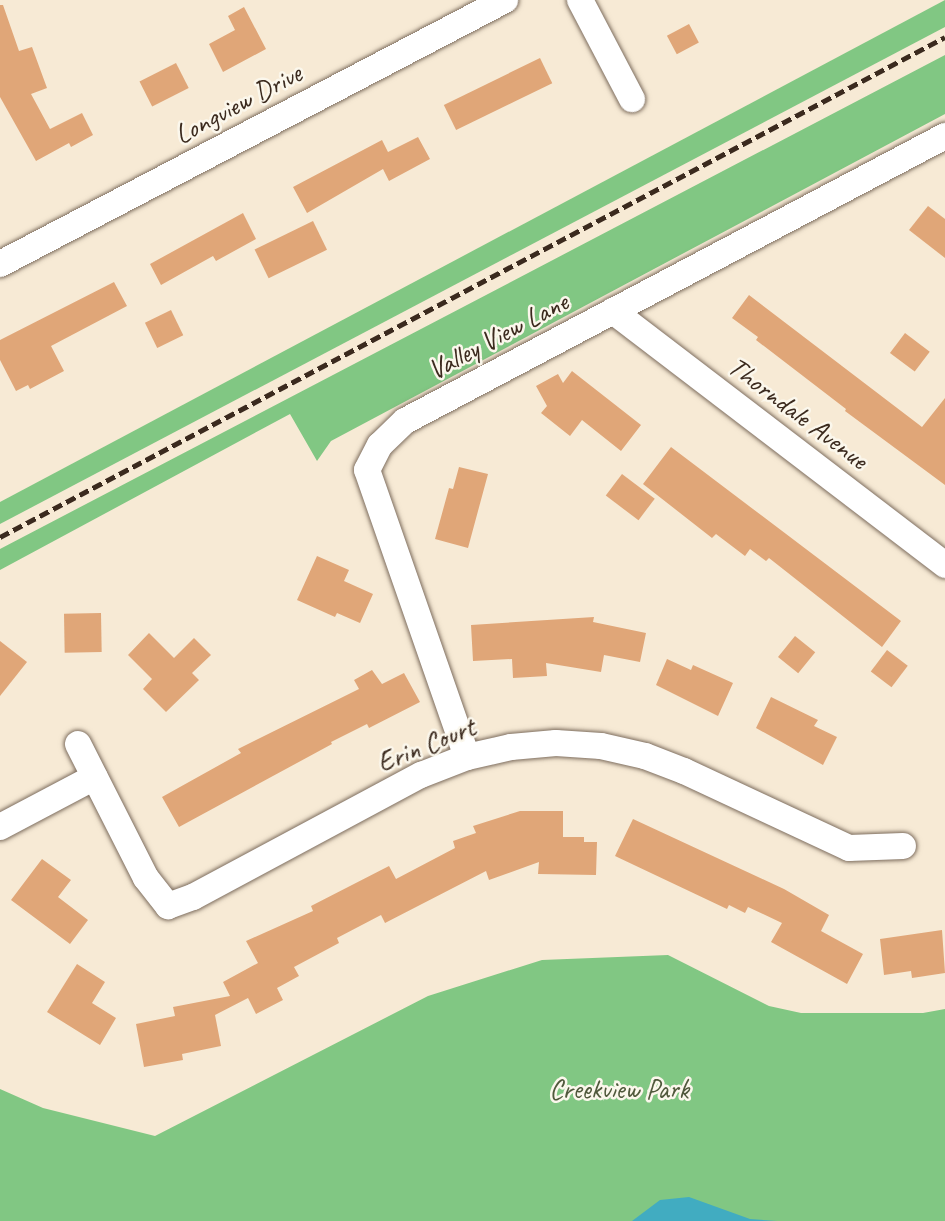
<!DOCTYPE html>
<style>
body{margin:0}
#map{position:relative;width:945px;height:1221px;overflow:hidden;background:#f7ead5;font-family:Caveat,sans-serif}
div>[style]{position:absolute}
.green>*{inset:0;background:#81c783}
.water>*{inset:0;background:#41acc1}
.building>*{inset:0;background:#e0a678;transform-origin:0 0}
.roads{filter:drop-shadow(0 0 2px #7d6d5e) drop-shadow(0 0 2px #7d6d5e)}
.minor>*{height:26px;margin:-13px;padding:0 13px;transform-origin:13px;border-radius:13px;background:#fff}
.rail>*{height:5px;margin-top:-2.5px;transform-origin:0;background:repeating-linear-gradient(90deg,#3b2a1e 0 10px,transparent 0 15px)}
span{translate:-50% -50%;white-space:nowrap;text-align:center;line-height:1.15;-webkit-text-stroke:5px #fbf7ec;paint-order:stroke}
.street-label{font-size:28px;color:#3b2a1e}
.park-label{font-size:28px;color:#50593c}
</style>
<div id="map">
<div class="green">
<i style="clip-path:polygon(945px 0,945px 27px,0 524px,0 502px)"></i>
<i style="clip-path:polygon(945px 55px,945px 114px,331px 441px,317px 461px,290px 414px,0 570px,0 549px)"></i>
<i style="clip-path:polygon(668px 955px,769px 1006px,801px 1013px,923px 1013px,945px 1009px,945px 1221px,0 1221px,0 1089px,43px 1108px,155px 1136px,428px 996px,542px 960px)"></i>
</div>
<div class="water">
<i style="clip-path:polygon(689px 1197px,750px 1219px,777px 1221px,632px 1221px,660px 1200px)"></i>
</div>
<div class="building">
<i style="clip-path:polygon(0 5px,3px 5px,19px 51px,32px 47px,47px 88px,31px 94px,50px 129px,82px 113px,93px 135px,71px 147px,69px 143px,36px 161px,0 97px)"></i>
<i style="clip-path:polygon(244px 7px,266px 49px,223px 72px,209px 44px,235px 30px,228px 16px)"></i>
<i style="left:689px;top:24px;width:21px;height:25px;rotate:62deg"></i>
<i style="left:540px;top:58px;width:28px;height:107px;rotate:64deg"></i>
<i style="left:176px;top:63px;width:28px;height:41px;rotate:63deg"></i>
<i style="clip-path:polygon(418px 137px,430px 159px,389px 181px,383px 169px,307px 213px,293px 187px,382px 140px,388px 152px)"></i>
<i style="clip-path:polygon(928px 206px,945px 219px,945px 258px,909px 230px)"></i>
<i style="clip-path:polygon(243px 213px,256px 239px,216px 261px,213px 256px,161px 285px,150px 264px)"></i>
<i style="left:313px;top:221px;width:32px;height:65px;rotate:64deg"></i>
<i style="clip-path:polygon(114px 282px,127px 306px,51px 346px,64px 371px,30px 389px,28px 385px,16px 391px,0 360px,0 340px)"></i>
<i style="clip-path:polygon(749px 295px,922px 427px,945px 398px,945px 485px,845px 411px,846px 409px,756px 340px,758px 337px,732px 318px)"></i>
<i style="left:171px;top:310px;width:28px;height:29px;rotate:64deg"></i>
<i style="left:905px;top:333px;width:31px;height:25px;rotate:37deg"></i>
<i style="clip-path:polygon(572px 371px,641px 425px,621px 451px,582px 420px,570px 436px,541px 413px,547px 406px,536px 386px,558px 374px,563px 383px)"></i>
<i style="clip-path:polygon(671px 447px,901px 621px,882px 647px,769px 558px,766px 561px,750px 549px,745px 556px,716px 534px,712px 538px,643px 484px)"></i>
<i style="clip-path:polygon(459px 467px,488px 474px,468px 548px,435px 539px,449px 488px,453px 489px)"></i>
<i style="left:622px;top:474px;width:41px;height:27px;rotate:37deg"></i>
<i style="clip-path:polygon(317px 556px,349px 570px,344px 581px,373px 594px,360px 623px,337px 613px,335px 617px,297px 600px)"></i>
<i style="left:101px;top:613px;width:39px;height:37px;rotate:89deg"></i>
<i style="clip-path:polygon(594px 617px,593px 622px,646px 633px,640px 662px,604px 655px,601px 672px,546px 663px,547px 676px,513px 678px,512px 659px,473px 661px,471px 625px)"></i>
<i style="clip-path:polygon(149px 633px,174px 658px,194px 638px,211px 655px,192px 673px,199px 680px,166px 712px,143px 689px,152px 679px,128px 655px)"></i>
<i style="left:795px;top:636px;width:26px;height:27px;rotate:39deg"></i>
<i style="clip-path:polygon(0 641px,27px 662px,0 696px)"></i>
<i style="left:887px;top:650px;width:26px;height:27px;rotate:37deg"></i>
<i style="clip-path:polygon(667px 659px,691px 670px,693px 665px,733px 683px,718px 716px,656px 685px)"></i>
<i style="clip-path:polygon(372px 670px,382px 684px,404px 673px,420px 702px,369px 728px,367px 724px,331px 742px,332px 744px,179px 827px,162px 797px,241px 753px,238px 749px,359px 689px,354px 680px)"></i>
<i style="clip-path:polygon(771px 697px,818px 720px,814px 726px,837px 737px,823px 765px,756px 728px)"></i>
<i style="clip-path:polygon(520px 811px,563px 811px,563px 837px,584px 837px,584px 842px,597px 842px,596px 875px,538px 874px,539px 862px,489px 880px,486px 871px,385px 923px,381px 915px,337px 938px,339px 943px,294px 967px,299px 976px,277px 988px,283px 1000px,256px 1014px,248px 998px,215px 1015px,221px 1046px,182px 1054px,183px 1060px,144px 1067px,136px 1024px,175px 1016px,173px 1007px,230px 996px,223px 982px,258px 963px,246px 941px,313px 911px,311px 906px,389px 866px,396px 879px,455px 848px,453px 841px,476px 833px,473px 826px)"></i>
<i style="clip-path:polygon(633px 819px,784px 889px,829px 915px,821px 931px,863px 954px,847px 984px,771px 942px,782px 923px,748px 907px,745px 913px,729px 905px,727px 909px,615px 856px)"></i>
<i style="clip-path:polygon(42px 859px,71px 880px,58px 897px,88px 920px,70px 944px,11px 900px)"></i>
<i style="clip-path:polygon(942px 930px,945px 973px,912px 978px,911px 971px,884px 975px,880px 939px)"></i>
<i style="clip-path:polygon(77px 964px,105px 982px,92px 1003px,116px 1018px,100px 1045px,47px 1012px)"></i>
</div>
<div class="roads">
<div class="minor">
<i style="left:580px;top:0;width:112px;rotate:62.3deg"></i>
<i style="left:0;top:264px;width:570px;rotate:-27.6deg"></i>
<i style="left:613px;top:311px;width:418px;rotate:37.4deg"></i>
<i style="left:78px;top:744px;width:150px;rotate:63.1deg"></i>
<i style="left:146px;top:878px;width:36px;rotate:52deg"></i>
<i style="left:168px;top:906px;width:27px;rotate:-20deg"></i>
<i style="left:193px;top:897px;width:259px;rotate:-28.2deg"></i>
<i style="left:421px;top:775px;width:49px;rotate:-21.4deg"></i>
<i style="left:467px;top:757px;width:45px;rotate:-12.8deg"></i>
<i style="left:511px;top:747px;width:45px;rotate:-5.1deg"></i>
<i style="left:556px;top:743px;width:45px;rotate:3.8deg"></i>
<i style="left:601px;top:746px;width:45px;rotate:12.8deg"></i>
<i style="left:645px;top:756px;width:42px;rotate:21deg"></i>
<i style="left:684px;top:771px;width:182px;rotate:25deg"></i>
<i style="left:849px;top:848px;width:54px;rotate:-2.1deg"></i>
<i style="left:467px;top:757px;width:304px;rotate:-109.2deg"></i>
<i style="left:367px;top:470px;width:28px;rotate:-63deg"></i>
<i style="left:380px;top:445px;width:35px;rotate:-44deg"></i>
<i style="left:405px;top:421px;width:611px;rotate:-27.82deg"></i>
<i style="left:0;top:827px;width:107px;rotate:-27.8deg"></i>
</div>
</div>
<div class="rail">
<i style="left:0;top:537px;width:1069px;rotate:-27.88deg"></i>
</div>
<div class="street-label">
<span style="left:238px;top:104px;rotate:-28deg">Longview Drive</span>
<span style="left:498px;top:336px;rotate:-28deg">Valley View Lane</span>
<span style="left:798px;top:413px;rotate:37deg">Thorndale Avenue</span>
<span style="left:426px;top:745px;rotate:-22deg">Erin Court</span>
</div>
<div class="park-label">
<span style="left:619px;top:1089px">Creekview Park</span>
</div>
</div>
